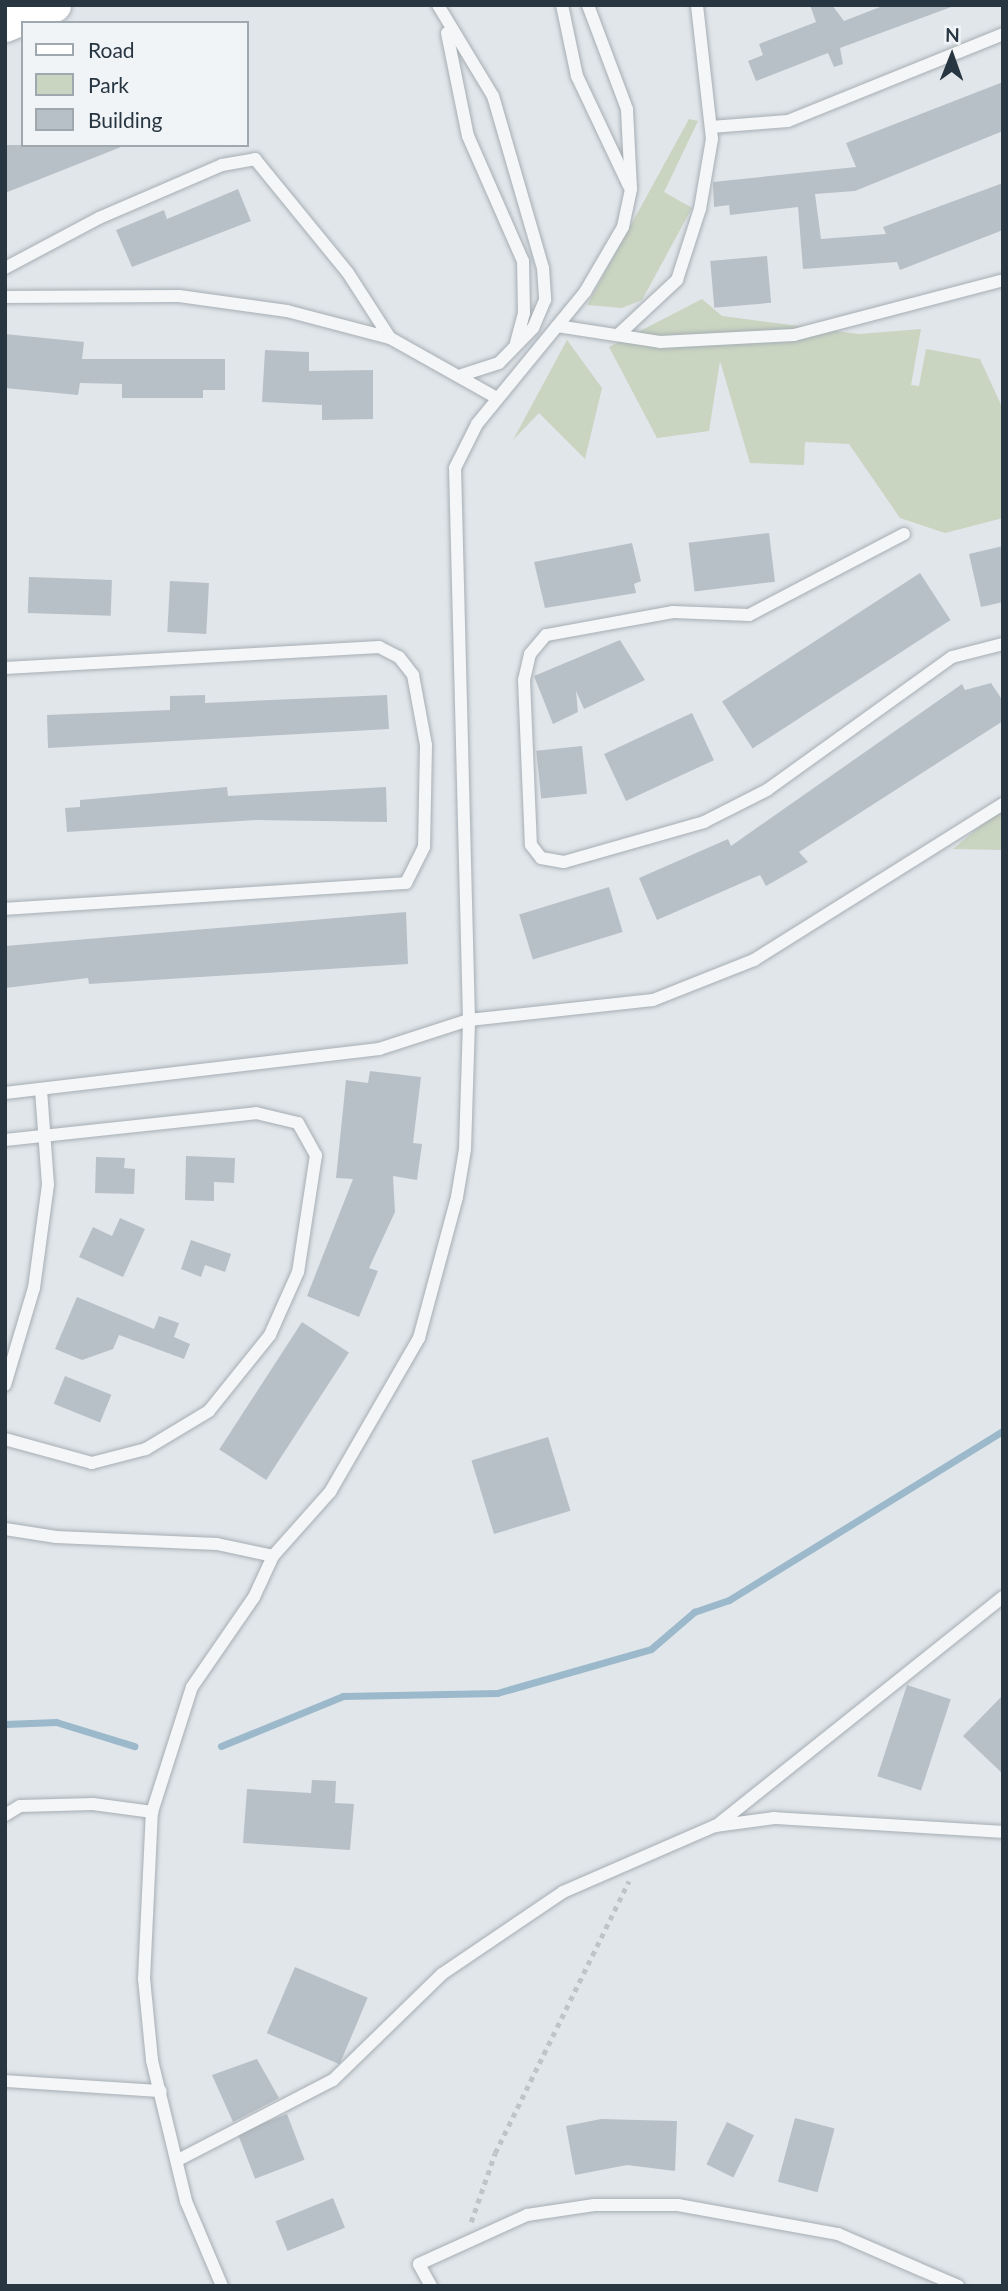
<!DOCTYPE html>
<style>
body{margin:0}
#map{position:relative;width:1008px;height:2291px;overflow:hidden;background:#e1e6ea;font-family:Lato,sans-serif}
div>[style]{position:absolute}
.green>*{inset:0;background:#c9d4c1}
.stream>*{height:7px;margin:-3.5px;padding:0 3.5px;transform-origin:3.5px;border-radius:3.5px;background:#9bb9cb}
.building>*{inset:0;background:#b8c0c7;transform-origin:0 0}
.path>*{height:4.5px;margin-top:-2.25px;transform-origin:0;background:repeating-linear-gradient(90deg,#bfc4c9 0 5px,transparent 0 10px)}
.roads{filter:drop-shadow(0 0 2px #a6aeb4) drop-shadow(0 0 2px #a6aeb4)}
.lane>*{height:12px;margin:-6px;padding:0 6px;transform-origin:6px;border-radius:6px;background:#f4f6f8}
.secondary>*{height:33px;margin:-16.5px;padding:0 16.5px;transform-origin:16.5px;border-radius:16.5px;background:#fff}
span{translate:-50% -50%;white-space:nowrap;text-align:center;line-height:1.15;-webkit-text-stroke:5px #f0f4f7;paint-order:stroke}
.frame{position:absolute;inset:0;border:7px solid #283642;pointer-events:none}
.legend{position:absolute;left:21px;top:21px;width:228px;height:126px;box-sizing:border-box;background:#f0f4f7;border:2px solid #a0a8af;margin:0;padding:9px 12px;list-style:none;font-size:21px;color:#283642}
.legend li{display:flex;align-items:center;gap:14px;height:35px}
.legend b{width:35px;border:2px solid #a0a8af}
.north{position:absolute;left:917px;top:21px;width:70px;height:70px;-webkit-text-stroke:5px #f0f4f7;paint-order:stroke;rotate:1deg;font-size:19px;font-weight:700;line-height:28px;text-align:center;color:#283642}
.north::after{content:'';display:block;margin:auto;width:24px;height:32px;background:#283642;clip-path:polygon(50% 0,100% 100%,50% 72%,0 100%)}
</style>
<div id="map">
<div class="green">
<i style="clip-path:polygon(689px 119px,698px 121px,664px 192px,692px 208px,642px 300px,622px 308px,587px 305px)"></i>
<i style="clip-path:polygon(702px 299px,722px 316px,859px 334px,921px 329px,911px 385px,919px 386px,926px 349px,980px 359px,1003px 409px,1003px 518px,945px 533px,900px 518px,849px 444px,805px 442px,804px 465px,750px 463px,720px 361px,709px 431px,657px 438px,609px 347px)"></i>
<i style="clip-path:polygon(567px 340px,602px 388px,585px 459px,539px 413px,513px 440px)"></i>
<i style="clip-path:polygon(1003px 807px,1003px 850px,953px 849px)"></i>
</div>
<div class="stream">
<i style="left:5px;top:1724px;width:51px;rotate:-2.2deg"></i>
<i style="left:56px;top:1722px;width:82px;rotate:17.1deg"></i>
<i style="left:221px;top:1746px;width:132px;rotate:-22.3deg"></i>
<i style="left:343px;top:1696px;width:154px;rotate:-1.1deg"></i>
<i style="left:497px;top:1693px;width:160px;rotate:-15.9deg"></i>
<i style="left:651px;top:1649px;width:57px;rotate:-40.7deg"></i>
<i style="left:694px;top:1612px;width:37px;rotate:-19deg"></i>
<i style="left:729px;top:1600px;width:322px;rotate:-31.7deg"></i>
</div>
<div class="building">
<i style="clip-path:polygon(810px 5px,832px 5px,844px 21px,885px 5px,954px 6px,840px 48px,843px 64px,834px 67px,828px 53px,756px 81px,748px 61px,763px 55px,759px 44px,816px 22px)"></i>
<i style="clip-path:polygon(1003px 82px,1003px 131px,855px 191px,815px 194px,821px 239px,886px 234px,883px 227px,1003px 183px,1003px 230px,900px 270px,897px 262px,803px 269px,798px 207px,730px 215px,729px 205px,714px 207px,713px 182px,856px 167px,846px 143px)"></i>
<i style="clip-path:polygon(5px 145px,121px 145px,121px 147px,5px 193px)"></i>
<i style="clip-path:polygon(238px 189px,251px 221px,132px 267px,116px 230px,164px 210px,167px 219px)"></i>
<i style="left:767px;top:256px;width:47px;height:57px;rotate:85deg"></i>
<i style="clip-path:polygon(5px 334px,84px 342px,82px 359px,225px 359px,225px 390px,203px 390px,203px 398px,122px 398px,122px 384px,80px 383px,78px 395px,5px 388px)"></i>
<i style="clip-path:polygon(265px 350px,309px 352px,309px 371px,373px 370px,373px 419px,322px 420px,322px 405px,262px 402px)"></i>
<i style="left:769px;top:533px;width:49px;height:81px;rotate:83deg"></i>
<i style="clip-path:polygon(632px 543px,641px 581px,634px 584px,636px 593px,545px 608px,534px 562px)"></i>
<i style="clip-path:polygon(1003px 546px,1003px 602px,981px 607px,969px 554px)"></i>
<i style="left:920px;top:573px;width:56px;height:236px;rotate:57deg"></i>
<i style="left:29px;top:577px;width:83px;height:36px;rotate:2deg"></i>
<i style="left:170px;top:581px;width:39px;height:51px;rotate:3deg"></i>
<i style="clip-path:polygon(620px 640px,645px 680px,584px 709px,576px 691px,578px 712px,553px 724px,534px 676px)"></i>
<i style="clip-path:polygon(991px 683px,1003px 701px,1003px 721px,799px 852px,808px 862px,766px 886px,760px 875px,657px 920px,639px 878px,728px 839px,731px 846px,962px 684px,965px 690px)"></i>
<i style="clip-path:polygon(205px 695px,205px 703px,387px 695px,389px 729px,48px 748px,47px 715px,170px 710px,170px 696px)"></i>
<i style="left:692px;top:713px;width:52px;height:97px;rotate:65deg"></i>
<i style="left:582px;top:746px;width:48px;height:46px;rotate:84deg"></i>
<i style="clip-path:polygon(227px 787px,228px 796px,386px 787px,387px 822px,256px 820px,67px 832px,65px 808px,80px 807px,80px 800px)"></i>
<i style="left:609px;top:887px;width:47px;height:94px;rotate:73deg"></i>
<i style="clip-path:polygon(406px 912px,408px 964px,89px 984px,88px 978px,5px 988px,5px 946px)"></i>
<i style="clip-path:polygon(370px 1071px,421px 1077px,413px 1143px,422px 1144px,417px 1180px,393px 1176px,395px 1212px,369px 1268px,378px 1271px,359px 1317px,307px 1296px,353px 1179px,336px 1178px,346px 1080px,368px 1083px)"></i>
<i style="clip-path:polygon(186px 1156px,235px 1158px,234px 1183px,214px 1182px,214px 1201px,185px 1200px)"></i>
<i style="clip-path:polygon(96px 1157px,125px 1158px,124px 1168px,135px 1169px,134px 1194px,95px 1193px)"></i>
<i style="clip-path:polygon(120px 1218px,145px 1229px,123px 1277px,79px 1257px,93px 1227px,112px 1236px)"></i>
<i style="clip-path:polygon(191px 1240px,231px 1254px,225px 1272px,205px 1265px,201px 1277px,181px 1269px)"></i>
<i style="clip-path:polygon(77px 1297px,154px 1329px,159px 1316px,179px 1323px,174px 1337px,190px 1344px,184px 1359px,119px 1335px,113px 1349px,82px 1360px,55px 1349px)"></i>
<i style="left:302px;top:1322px;width:56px;height:152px;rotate:33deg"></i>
<i style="left:65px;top:1376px;width:50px;height:30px;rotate:22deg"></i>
<i style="left:548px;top:1437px;width:77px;height:80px;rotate:73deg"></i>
<i style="left:907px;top:1685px;width:46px;height:96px;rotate:18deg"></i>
<i style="clip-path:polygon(1003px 1695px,1003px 1774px,963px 1736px)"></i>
<i style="clip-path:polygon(312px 1780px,336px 1781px,335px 1803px,354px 1804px,350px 1850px,243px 1843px,247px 1789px,311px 1793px)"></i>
<i style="left:295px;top:1967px;width:79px;height:72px;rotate:23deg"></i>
<i style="clip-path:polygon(257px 2059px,279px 2098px,233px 2122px,212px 2075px)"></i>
<i style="left:287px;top:2114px;width:49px;height:53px;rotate:69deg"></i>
<i style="left:795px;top:2118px;width:41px;height:66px;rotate:15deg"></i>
<i style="clip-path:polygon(601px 2119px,677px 2121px,675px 2171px,627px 2165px,575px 2175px,566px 2126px)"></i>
<i style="left:727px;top:2122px;width:30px;height:47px;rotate:26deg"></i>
<i style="left:333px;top:2198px;width:32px;height:62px;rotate:68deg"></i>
</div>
<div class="path">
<i style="left:471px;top:2222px;width:73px;rotate:-70.8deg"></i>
<i style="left:495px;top:2153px;width:303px;rotate:-63.8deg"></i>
</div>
<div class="roads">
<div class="lane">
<i style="left:438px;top:5px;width:106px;rotate:58.9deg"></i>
<i style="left:493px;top:96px;width:179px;rotate:73.8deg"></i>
<i style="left:543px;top:268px;width:32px;rotate:86deg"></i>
<i style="left:545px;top:300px;width:30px;rotate:113deg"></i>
<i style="left:533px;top:328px;width:49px;rotate:134.2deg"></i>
<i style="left:499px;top:363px;width:39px;rotate:162deg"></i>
<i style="left:562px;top:5px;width:73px;rotate:78.1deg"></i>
<i style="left:577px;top:76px;width:122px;rotate:64.7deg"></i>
<i style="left:447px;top:33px;width:105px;rotate:78.5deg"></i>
<i style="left:468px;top:136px;width:137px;rotate:66.3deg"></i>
<i style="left:523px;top:261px;width:52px;rotate:88.9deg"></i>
<i style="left:524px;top:313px;width:31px;rotate:105deg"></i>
<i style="left:711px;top:127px;width:77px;rotate:-4.5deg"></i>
<i style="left:788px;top:121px;width:232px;rotate:-22deg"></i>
<i style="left:5px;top:268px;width:106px;rotate:-28deg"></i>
<i style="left:99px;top:218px;width:134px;rotate:-23.3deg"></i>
<i style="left:222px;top:165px;width:34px;rotate:-10deg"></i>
<i style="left:255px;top:159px;width:147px;rotate:50.8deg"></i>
<i style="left:348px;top:273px;width:77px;rotate:57.1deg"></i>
<i style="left:5px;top:297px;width:174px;rotate:-0.3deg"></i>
<i style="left:179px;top:296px;width:109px;rotate:7.9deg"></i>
<i style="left:287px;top:311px;width:106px;rotate:14.7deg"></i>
<i style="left:390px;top:338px;width:123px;rotate:29.3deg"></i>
<i style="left:557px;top:326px;width:104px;rotate:8.8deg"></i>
<i style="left:660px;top:342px;width:134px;rotate:-3deg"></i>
<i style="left:794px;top:335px;width:216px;rotate:-14.7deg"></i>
<i style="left:618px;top:335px;width:81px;rotate:-43deg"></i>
<i style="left:677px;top:280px;width:75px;rotate:-72.1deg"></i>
<i style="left:700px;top:209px;width:71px;rotate:-80.3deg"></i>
<i style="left:712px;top:139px;width:135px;rotate:-96.4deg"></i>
<i style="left:904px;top:534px;width:175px;rotate:152.4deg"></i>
<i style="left:749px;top:615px;width:76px;rotate:-177.7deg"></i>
<i style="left:673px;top:612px;width:129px;rotate:169.7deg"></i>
<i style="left:546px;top:635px;width:25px;rotate:130deg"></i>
<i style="left:530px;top:654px;width:27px;rotate:103deg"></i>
<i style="left:524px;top:680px;width:165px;rotate:87.6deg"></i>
<i style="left:531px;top:845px;width:16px;rotate:52deg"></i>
<i style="left:541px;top:858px;width:23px;rotate:10deg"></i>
<i style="left:564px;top:862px;width:146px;rotate:-15.9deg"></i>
<i style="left:704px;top:822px;width:71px;rotate:-26.9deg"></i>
<i style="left:767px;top:790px;width:228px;rotate:-35.7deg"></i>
<i style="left:952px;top:657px;width:53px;rotate:-14.3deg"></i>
<i style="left:5px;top:668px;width:375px;rotate:-3.2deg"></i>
<i style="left:379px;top:647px;width:22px;rotate:27deg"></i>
<i style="left:399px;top:657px;width:23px;rotate:52deg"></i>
<i style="left:413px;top:675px;width:71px;rotate:79.5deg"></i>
<i style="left:426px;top:745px;width:102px;rotate:91.1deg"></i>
<i style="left:424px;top:847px;width:40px;rotate:116.6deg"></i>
<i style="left:406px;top:883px;width:402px;rotate:176.3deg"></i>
<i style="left:5px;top:1093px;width:377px;rotate:-6.7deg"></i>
<i style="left:379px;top:1049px;width:95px;rotate:-17.9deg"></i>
<i style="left:469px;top:1020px;width:185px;rotate:-6.2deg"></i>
<i style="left:653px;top:1000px;width:109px;rotate:-21.6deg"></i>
<i style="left:754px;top:960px;width:294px;rotate:-32.1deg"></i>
<i style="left:5px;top:1140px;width:252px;rotate:-6.1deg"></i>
<i style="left:256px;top:1113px;width:43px;rotate:13.4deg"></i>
<i style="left:298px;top:1123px;width:37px;rotate:61deg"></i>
<i style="left:316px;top:1155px;width:118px;rotate:98.7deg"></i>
<i style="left:298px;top:1272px;width:69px;rotate:114deg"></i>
<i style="left:270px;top:1335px;width:97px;rotate:128.8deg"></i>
<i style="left:209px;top:1411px;width:74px;rotate:148.9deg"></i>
<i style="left:146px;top:1449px;width:56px;rotate:165.5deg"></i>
<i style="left:92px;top:1463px;width:90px;rotate:-164.6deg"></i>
<i style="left:5px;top:1385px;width:101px;rotate:-73.4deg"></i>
<i style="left:34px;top:1288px;width:104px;rotate:-82.3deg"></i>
<i style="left:48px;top:1185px;width:96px;rotate:-94.2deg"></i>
<i style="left:5px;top:1529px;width:52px;rotate:8.9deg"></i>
<i style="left:56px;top:1537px;width:161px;rotate:2.5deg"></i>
<i style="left:217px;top:1544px;width:57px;rotate:12.1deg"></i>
<i style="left:5px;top:1815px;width:17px;rotate:-31deg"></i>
<i style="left:20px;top:1806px;width:73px;rotate:-1.6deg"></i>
<i style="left:93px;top:1804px;width:60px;rotate:7.7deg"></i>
<i style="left:716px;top:1826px;width:367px;rotate:-38.6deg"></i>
<i style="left:5px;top:2081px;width:156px;rotate:3.7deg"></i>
<i style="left:178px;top:2160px;width:174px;rotate:-27.3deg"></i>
<i style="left:333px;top:2080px;width:152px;rotate:-44.2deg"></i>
<i style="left:442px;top:1974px;width:146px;rotate:-34.1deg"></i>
<i style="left:563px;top:1892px;width:166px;rotate:-23.5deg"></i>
<i style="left:715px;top:1826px;width:60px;rotate:-7.7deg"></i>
<i style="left:774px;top:1818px;width:229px;rotate:3.5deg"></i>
<i style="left:222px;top:2286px;width:92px;rotate:-113deg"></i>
<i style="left:186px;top:2201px;width:145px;rotate:-103.6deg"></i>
<i style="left:152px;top:2060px;width:81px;rotate:-95.6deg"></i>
<i style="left:144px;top:1979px;width:167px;rotate:-87.3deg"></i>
<i style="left:152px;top:1812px;width:131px;rotate:-72.3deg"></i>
<i style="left:192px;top:1687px;width:109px;rotate:-55.4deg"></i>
<i style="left:254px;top:1597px;width:45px;rotate:-65.1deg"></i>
<i style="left:273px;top:1556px;width:86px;rotate:-48.3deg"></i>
<i style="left:330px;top:1492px;width:178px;rotate:-60deg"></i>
<i style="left:419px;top:1338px;width:146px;rotate:-74.9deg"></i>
<i style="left:457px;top:1197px;width:49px;rotate:-80.5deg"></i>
<i style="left:465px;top:1149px;width:129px;rotate:-88.2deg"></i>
<i style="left:469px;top:1020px;width:552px;rotate:-91.45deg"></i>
<i style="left:455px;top:468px;width:49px;rotate:-63.4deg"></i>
<i style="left:477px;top:424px;width:171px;rotate:-50.7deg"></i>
<i style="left:585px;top:292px;width:75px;rotate:-59.7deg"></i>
<i style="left:623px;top:227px;width:39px;rotate:-78deg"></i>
<i style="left:631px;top:189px;width:80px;rotate:-92.9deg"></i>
<i style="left:627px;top:109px;width:111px;rotate:-110.6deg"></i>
<i style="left:431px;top:2286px;width:25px;rotate:-119deg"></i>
<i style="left:419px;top:2264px;width:119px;rotate:-24.4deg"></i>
<i style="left:527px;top:2215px;width:68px;rotate:-8.5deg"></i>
<i style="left:594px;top:2205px;width:84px"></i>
<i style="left:678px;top:2205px;width:163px;rotate:10.3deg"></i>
<i style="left:838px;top:2234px;width:131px;rotate:23.4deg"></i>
</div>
<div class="secondary">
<i style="left:5px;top:25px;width:53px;rotate:-22.2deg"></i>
</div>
</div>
<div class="frame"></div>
<ul class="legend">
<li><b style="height:9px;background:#fff"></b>Road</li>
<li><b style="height:19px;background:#c9d4c1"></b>Park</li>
<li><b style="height:19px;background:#b8c0c7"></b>Building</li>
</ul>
<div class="north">N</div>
</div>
